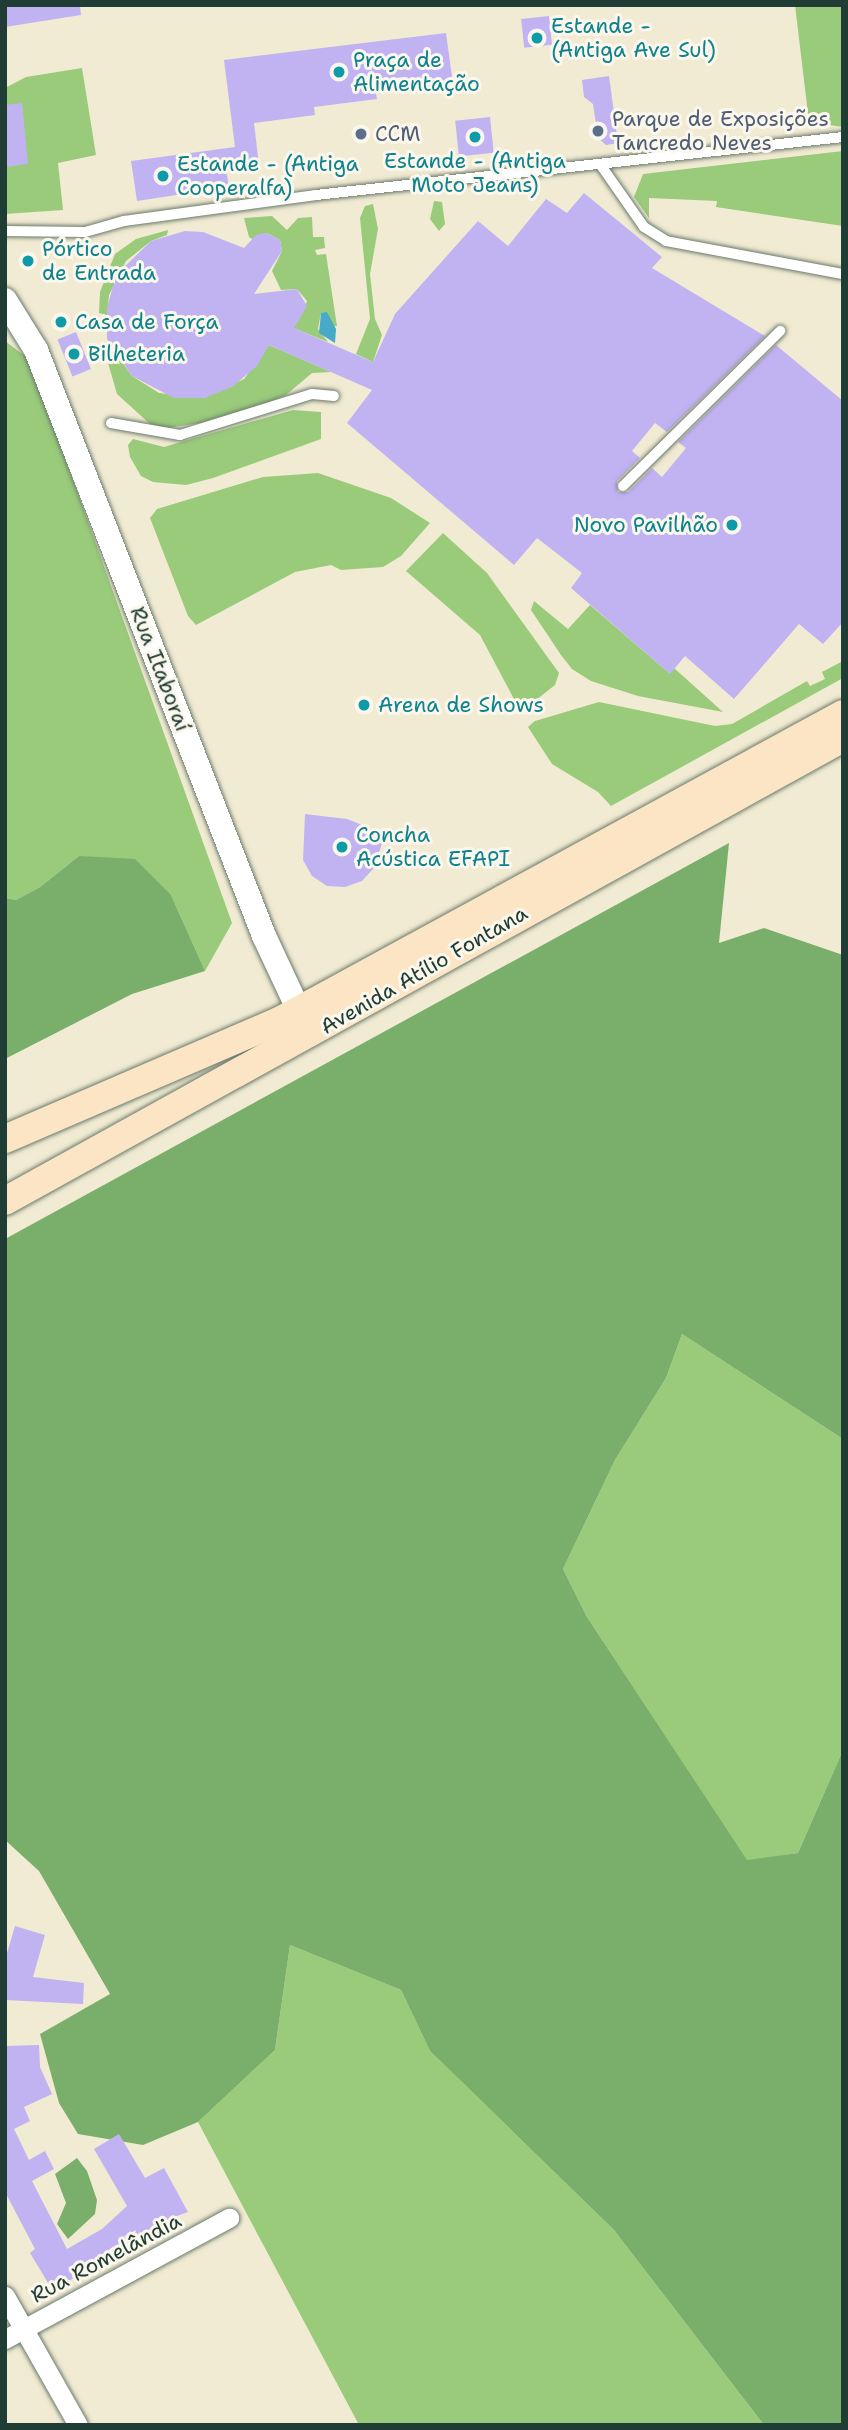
<!DOCTYPE html>
<meta charset="utf-8">
<style>
body{margin:0}
#map{position:relative;width:848px;height:2430px;overflow:hidden;background:#f2ebd3;font-family:"Shantell Sans",sans-serif}
div>[style]{position:absolute}
.green>*{inset:0;background:#99cb7b}
.forest>*{inset:0;background:#7aaf6b}
.water>*{inset:0;background:#48aac8}
.building>*{inset:0;background:#c1b3f2;transform-origin:0 0}
.roads{filter:drop-shadow(0 0 2px #697a6c) drop-shadow(0 0 2px #697a6c)}
.service>*{height:10px;margin:-5px;padding:0 5px;transform-origin:5px;border-radius:5px;background:#fff}
.minor>*{height:19px;margin:-9.5px;padding:0 9.5px;transform-origin:9.5px;border-radius:9.5px;background:#fff}
.tertiary>*{height:24px;margin:-12px;padding:0 12px;transform-origin:12px;border-radius:12px;background:#fff}
.secondary>*{height:28px;margin:-14px;padding:0 14px;transform-origin:14px;border-radius:14px;background:#fce5c4}
.dots>*{width:19px;height:19px;translate:-50% -50%;box-sizing:border-box;border:4px solid #fbf7ec;border-radius:50%}
span{translate:-50% -50%;white-space:nowrap;text-align:center;line-height:1.15;-webkit-text-stroke:6px #fbf7ec;paint-order:stroke}
.culture-label{font-size:21px;color:#0d838f}
.left{translate:0 -50%;text-align:left}
.right{translate:-100% -50%;text-align:right}
.service-label{font-size:21px;color:#4e5e75}
.street-label{font-size:21px;color:#1f3d34}
.frame{position:absolute;inset:0;border:7px solid #1f3d34;pointer-events:none}
</style>
<div id="map">
<div class="green">
<i style="clip-path:polygon(795px 5px,843px 5px,843px 127px,809px 122px)"></i>
<i style="clip-path:polygon(82px 68px,96px 155px,58px 163px,63px 210px,5px 214px,5px 88px,26px 77px)"></i>
<i style="clip-path:polygon(843px 151px,843px 226px,716px 207px,717px 201px,649px 198px,649px 218px,634px 197px,643px 174px)"></i>
<i style="clip-path:polygon(434px 201px,442px 202px,445px 224px,439px 231px,430px 219px)"></i>
<i style="clip-path:polygon(373px 204px,378px 229px,370px 274px,375px 319px,382px 335px,373px 362px,356px 354px,370px 319px,360px 218px,365px 206px)"></i>
<i style="clip-path:polygon(272px 216px,287px 230px,298px 218px,312px 217px,313px 237px,324px 237px,325px 248px,315px 250px,317px 255px,326px 254px,337px 326px,331px 326px,321px 313px,318px 329px,328px 342px,274px 320px,299px 319px,307px 301px,297px 289px,281px 290px,272px 271px,282px 251px,280px 240px,267px 233px,252px 239px,249px 237px,244px 218px)"></i>
<i style="clip-path:polygon(168px 230px,167px 235px,151px 241px,126px 261px,109px 295px,107px 315px,99px 313px,100px 292px,115px 254px,136px 239px)"></i>
<i style="clip-path:polygon(5px 341px,30px 360px,232px 923px,205px 971px,171px 895px,79px 856px,40px 887px,16px 900px,5px 898px)"></i>
<i style="clip-path:polygon(269px 345px,331px 372px,312px 373px,286px 395px,257px 407px,212px 421px,168px 428px,150px 424px,117px 394px,106px 356px,115px 352px,132px 376px,159px 393px,204px 398px,244px 379px)"></i>
<i style="clip-path:polygon(293px 410px,321px 412px,321px 439px,213px 478px,186px 485px,153px 482px,141px 476px,130px 457px,128px 445px,133px 439px,164px 447px)"></i>
<i style="clip-path:polygon(318px 473px,391px 498px,430px 523px,401px 556px,383px 567px,341px 570px,331px 565px,295px 572px,196px 625px,188px 616px,150px 518px,157px 509px,263px 477px)"></i>
<i style="clip-path:polygon(443px 533px,487px 573px,559px 673px,555px 685px,536px 700px,523px 706px,515px 701px,480px 635px,406px 571px)"></i>
<i style="clip-path:polygon(534px 601px,568px 629px,590px 605px,669px 673px,674px 668px,723px 712px,638px 696px,591px 681px,572px 669px,561px 655px,531px 610px)"></i>
<i style="clip-path:polygon(843px 661px,843px 678px,611px 806px,598px 792px,552px 764px,528px 727px,535px 721px,599px 702px,715px 726px,732px 724px,807px 681px,810px 686px,825px 679px,822px 672px)"></i>
<i style="clip-path:polygon(682px 1334px,843px 1439px,843px 1750px,798px 1853px,747px 1861px,587px 1617px,563px 1569px,615px 1460px,666px 1378px)"></i>
<i style="clip-path:polygon(290px 1945px,401px 1990px,430px 2051px,614px 2230px,764px 2425px,359px 2425px,198px 2122px,275px 2050px)"></i>
</div>
<div class="forest">
<i style="clip-path:polygon(729px 843px,719px 943px,764px 928px,843px 955px,843px 1439px,682px 1334px,666px 1378px,615px 1460px,563px 1569px,587px 1617px,747px 1860px,798px 1853px,843px 1750px,843px 2425px,764px 2425px,614px 2230px,430px 2051px,401px 1990px,290px 1945px,275px 2050px,198px 2122px,143px 2145px,78px 2134px,59px 2103px,40px 2034px,110px 1994px,39px 1871px,5px 1840px,5px 1239px)"></i>
<i style="clip-path:polygon(79px 856px,135px 859px,171px 895px,205px 971px,132px 994px,5px 1059px,5px 898px,16px 900px,40px 887px)"></i>
<i style="clip-path:polygon(77px 2158px,87px 2171px,97px 2200px,95px 2214px,68px 2239px,57px 2224px,66px 2203px,55px 2174px)"></i>
</div>
<div class="water">
<i style="clip-path:polygon(327px 312px,336px 329px,335px 343px,319px 333px,321px 313px)"></i>
</div>
<div class="building">
<i style="clip-path:polygon(5px 5px,80px 5px,81px 15px,5px 27px)"></i>
<i style="left:549px;top:16px;width:29px;height:28px;rotate:84deg"></i>
<i style="clip-path:polygon(446px 33px,453px 84px,376px 94px,377px 99px,314px 107px,315px 115px,254px 123px,259px 165px,226px 169px,229px 187px,137px 201px,131px 161px,235px 147px,224px 60px)"></i>
<i style="clip-path:polygon(609px 76px,618px 143px,606px 145px,598px 138px,593px 104px,584px 97px,582px 80px)"></i>
<i style="clip-path:polygon(22px 103px,28px 164px,5px 167px,5px 105px)"></i>
<i style="left:490px;top:117px;width:36px;height:35px;rotate:84deg"></i>
<i style="clip-path:polygon(584px 193px,662px 257px,652px 268px,765px 336px,667px 432px,655px 423px,632px 451px,640px 458px,617px 481px,618px 492px,628px 492px,652px 468px,662px 477px,686px 448px,678px 442px,776px 345px,843px 401px,843px 622px,823px 644px,799px 624px,734px 699px,685px 656px,670px 674px,571px 588px,582px 573px,537px 538px,514px 565px,347px 423px,372px 390px,269px 345px,257px 366px,232px 387px,204px 398px,174px 398px,132px 376px,107px 339px,107px 308px,116px 275px,151px 241px,185px 231px,203px 232px,244px 248px,256px 235px,267px 233px,280px 240px,282px 251px,254px 294px,297px 289px,307px 306px,294px 328px,373px 362px,395px 314px,478px 221px,508px 246px,546px 199px,567px 213px)"></i>
<i style="left:76px;top:332px;width:40px;height:20px;rotate:68deg"></i>
<i style="clip-path:polygon(305px 814px,347px 819px,385px 834px,374px 868px,362px 881px,345px 887px,327px 886px,312px 876px,303px 860px)"></i>
<i style="clip-path:polygon(15px 1926px,45px 1935px,33px 1977px,84px 1983px,83px 2004px,5px 2000px,5px 1960px)"></i>
<i style="clip-path:polygon(39px 2045px,40px 2067px,52px 2094px,24px 2107px,30px 2121px,14px 2129px,29px 2160px,45px 2151px,54px 2169px,32px 2181px,67px 2249px,102px 2229px,127px 2206px,94px 2149px,119px 2134px,145px 2178px,164px 2168px,188px 2212px,166px 2220px,53px 2291px,30px 2253px,35px 2249px,5px 2192px,5px 2046px)"></i>
</div>
<div class="roads">
<div class="service">
<i style="left:600px;top:164px;width:77px;rotate:55.1deg"></i>
<i style="left:644px;top:227px;width:26px;rotate:32deg"></i>
<i style="left:666px;top:241px;width:180px;rotate:10.6deg"></i>
<i style="left:5px;top:231px;width:80px;rotate:0.7deg"></i>
<i style="left:85px;top:232px;width:41px;rotate:-15.8deg"></i>
<i style="left:124px;top:221px;width:194px;rotate:-7.7deg"></i>
<i style="left:316px;top:195px;width:530px;rotate:-6.28deg"></i>
<i style="left:111px;top:423px;width:70px;rotate:9.9deg"></i>
<i style="left:180px;top:435px;width:138px;rotate:-17.3deg"></i>
<i style="left:312px;top:394px;width:22px;rotate:5deg"></i>
<i style="left:623px;top:486px;width:221px;rotate:-44.6deg"></i>
</div>
<div class="minor">
<i style="left:5px;top:2296px;width:148px;rotate:60.5deg"></i>
<i style="left:5px;top:2339px;width:255px;rotate:-28.4deg"></i>
</div>
<div class="tertiary">
<i style="left:5px;top:300px;width:59px;rotate:58.2deg"></i>
<i style="left:36px;top:350px;width:629px;rotate:68.74deg"></i>
<i style="left:264px;top:936px;width:102px;rotate:64.9deg"></i>
</div>
<div class="secondary">
<i style="left:5px;top:1139px;width:298px;rotate:-23.3deg"></i>
<i style="left:279px;top:1021px;width:642px;rotate:-28.56deg"></i>
<i style="left:5px;top:1201px;width:957px;rotate:-28.92deg"></i>
</div>
</div>
<div class="dots">
<i style="left:537px;top:38px;background:#0f9aa8"></i>
<i style="left:339px;top:72px;background:#0f9aa8"></i>
<i style="left:598px;top:131px;background:#5c6f8a"></i>
<i style="left:361px;top:134px;background:#5c6f8a"></i>
<i style="left:475px;top:137px;background:#0f9aa8"></i>
<i style="left:163px;top:176px;background:#0f9aa8"></i>
<i style="left:28px;top:261px;background:#0f9aa8"></i>
<i style="left:61px;top:322px;background:#0f9aa8"></i>
<i style="left:74px;top:354px;background:#0f9aa8"></i>
<i style="left:732px;top:525px;background:#0f9aa8"></i>
<i style="left:364px;top:705px;background:#0f9aa8"></i>
<i style="left:342px;top:847px;background:#0f9aa8"></i>
</div>
<div class="culture-label">
<span class="left" style="left:551px;top:38px">Estande -<br>(Antiga Ave Sul)</span>
<span class="left" style="left:353px;top:72px">Praça de<br>Alimentação</span>
<span style="left:475px;top:173px">Estande - (Antiga<br>Moto Jeans)</span>
<span class="left" style="left:177px;top:176px">Estande - (Antiga<br>Cooperalfa)</span>
<span class="left" style="left:42px;top:261px">Pórtico<br>de Entrada</span>
<span class="left" style="left:75px;top:322px">Casa de Força</span>
<span class="left" style="left:88px;top:354px">Bilheteria</span>
<span class="right" style="left:718px;top:525px">Novo Pavilhão</span>
<span class="left" style="left:378px;top:705px">Arena de Shows</span>
<span class="left" style="left:356px;top:847px">Concha<br>Acústica EFAPI</span>
</div>
<div class="service-label">
<span class="left" style="left:612px;top:131px">Parque de Exposições<br>Tancredo Neves</span>
<span class="left" style="left:375px;top:134px">CCM</span>
</div>
<div class="street-label">
<span style="left:160px;top:669px;rotate:69deg">Rua Itaboraí</span>
<span style="left:424px;top:970px;rotate:-30deg">Avenida Atílio Fontana</span>
<span style="left:106px;top:2258px;rotate:-28deg">Rua Romelândia</span>
</div>
<div class="frame"></div>
</div>
